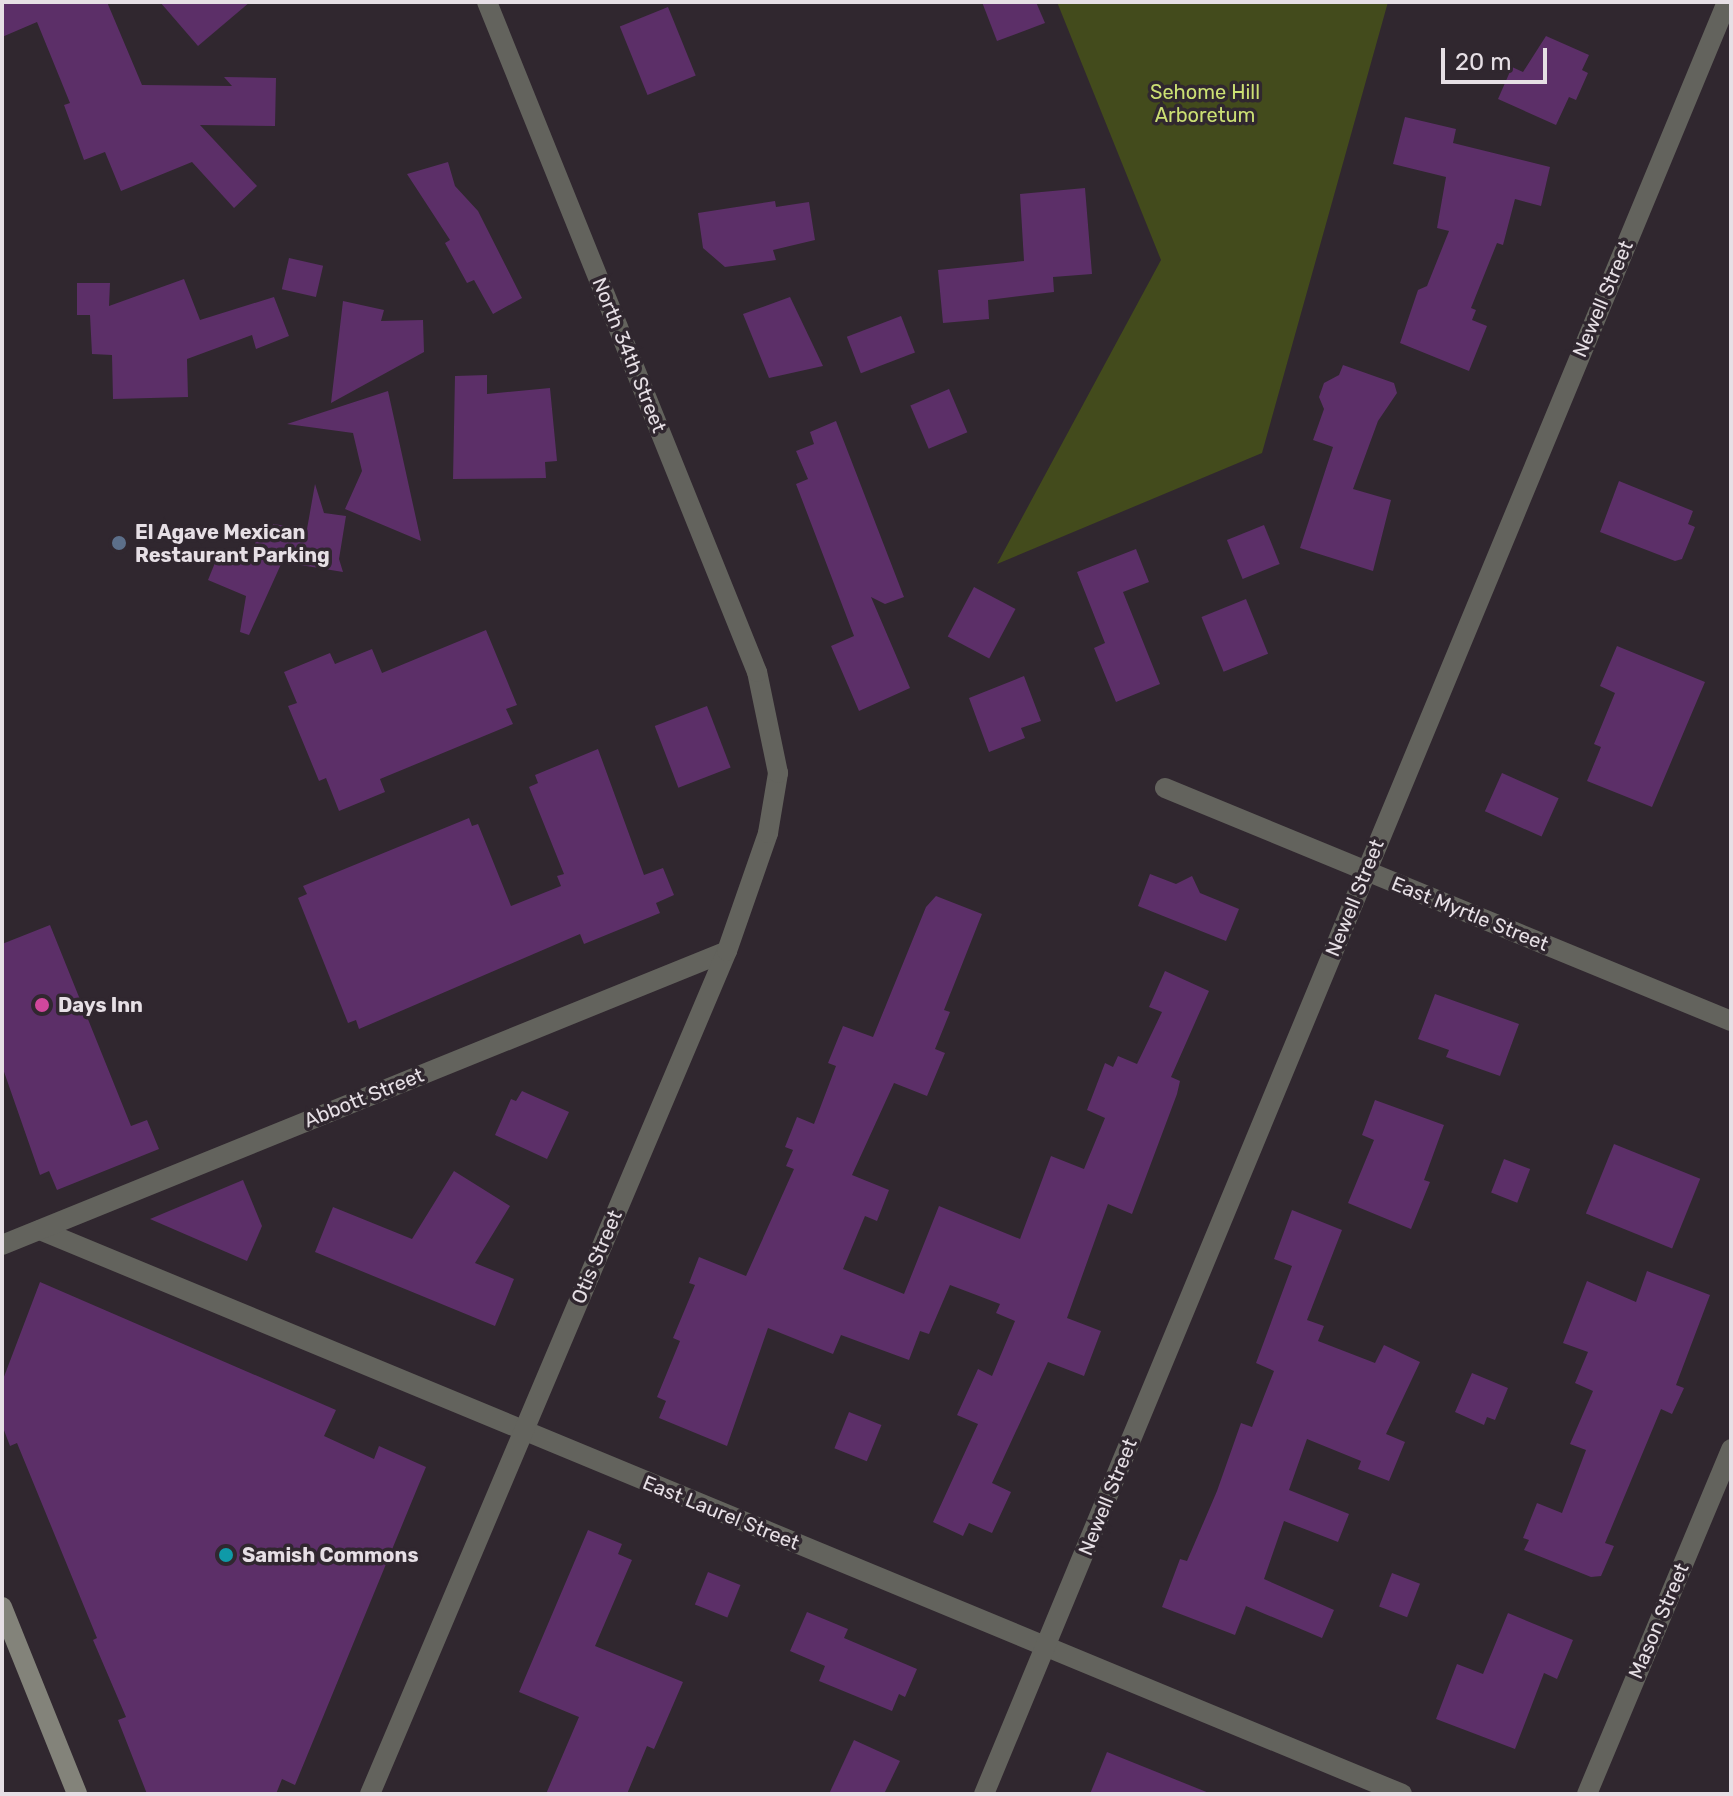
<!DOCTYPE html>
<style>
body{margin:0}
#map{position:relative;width:1733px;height:1796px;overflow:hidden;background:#30272f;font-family:Rubik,sans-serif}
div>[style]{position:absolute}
.green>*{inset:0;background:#434b1c}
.building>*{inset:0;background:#5c2f68;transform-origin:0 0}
.minor>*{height:20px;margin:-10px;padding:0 10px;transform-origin:10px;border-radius:10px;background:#63635d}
.secondary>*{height:20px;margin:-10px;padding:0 10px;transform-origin:10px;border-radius:10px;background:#83837a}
.dots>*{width:22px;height:22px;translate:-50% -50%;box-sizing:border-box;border:4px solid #30272f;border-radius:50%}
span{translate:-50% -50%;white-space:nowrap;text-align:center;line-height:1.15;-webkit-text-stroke:7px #30272f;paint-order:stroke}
.park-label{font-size:20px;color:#cbdf73}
.street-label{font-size:20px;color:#e6dfe5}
.poi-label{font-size:20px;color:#e6dfe5;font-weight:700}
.left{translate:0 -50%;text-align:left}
.frame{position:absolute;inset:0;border:4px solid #e6dfe5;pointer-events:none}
.scale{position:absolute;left:1441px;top:48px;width:106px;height:36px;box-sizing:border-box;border:4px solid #e6dfe5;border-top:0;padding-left:10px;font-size:24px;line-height:28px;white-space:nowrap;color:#e6dfe5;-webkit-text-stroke:6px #30272f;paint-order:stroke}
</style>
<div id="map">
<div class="green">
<i style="clip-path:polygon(1057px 2px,1388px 2px,1262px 453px,997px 564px,1161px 260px)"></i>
</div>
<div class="building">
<i style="clip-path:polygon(2px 2px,107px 2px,142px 85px,232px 86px,224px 77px,276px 78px,275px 126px,200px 125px,257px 186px,234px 208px,192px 162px,121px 191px,105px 152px,84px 160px,64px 105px,70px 103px,37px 22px,2px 37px)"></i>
<i style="clip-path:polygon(160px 2px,250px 2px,198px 46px)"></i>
<i style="clip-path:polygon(982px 2px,1036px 2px,1045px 23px,997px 41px)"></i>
<i style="left:668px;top:7px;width:74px;height:52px;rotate:68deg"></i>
<i style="clip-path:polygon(1546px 36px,1589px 55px,1582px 70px,1588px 73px,1576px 100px,1569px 97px,1556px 125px,1498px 99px,1512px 67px,1523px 72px)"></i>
<i style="clip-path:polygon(1405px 117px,1456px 129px,1453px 143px,1550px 167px,1541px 206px,1515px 199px,1503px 245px,1497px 243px,1471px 308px,1476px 310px,1472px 320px,1487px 326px,1469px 371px,1400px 343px,1418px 290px,1427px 286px,1449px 231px,1437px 228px,1446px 177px,1393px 164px)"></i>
<i style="clip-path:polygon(448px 162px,455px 186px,478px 211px,522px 298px,493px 314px,474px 280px,467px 283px,445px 243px,450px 240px,407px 174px)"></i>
<i style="clip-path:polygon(1085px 188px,1092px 274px,1053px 277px,1054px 292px,988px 300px,989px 319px,943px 323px,938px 270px,1024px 261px,1020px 194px)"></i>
<i style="clip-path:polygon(775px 201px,776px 207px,809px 202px,815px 240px,773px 250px,776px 260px,725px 267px,703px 248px,698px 213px)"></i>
<i style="left:289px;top:258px;width:35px;height:32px;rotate:13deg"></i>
<i style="clip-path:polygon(184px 279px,200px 320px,274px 297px,289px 336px,256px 349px,252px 335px,187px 359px,188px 397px,113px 399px,112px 355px,92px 354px,90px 315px,77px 315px,77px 283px,110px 283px,109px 306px)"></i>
<i style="clip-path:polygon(790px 297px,823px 366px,769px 378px,743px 314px)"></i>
<i style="clip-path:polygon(343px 301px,384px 310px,381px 321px,423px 320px,424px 352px,331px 403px)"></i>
<i style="left:901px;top:316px;width:39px;height:58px;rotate:69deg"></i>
<i style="clip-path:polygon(1343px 365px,1394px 383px,1397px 393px,1378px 421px,1353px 489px,1391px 500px,1373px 571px,1300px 548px,1333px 447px,1313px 440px,1324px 409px,1319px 397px,1324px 383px,1339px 375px)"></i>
<i style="clip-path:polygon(487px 375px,487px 394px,550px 388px,557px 461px,545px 462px,546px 478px,453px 479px,455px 376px)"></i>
<i style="left:949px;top:389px;width:47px;height:42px;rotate:67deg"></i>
<i style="clip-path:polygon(388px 391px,421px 541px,345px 509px,362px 471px,353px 433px,287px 424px)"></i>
<i style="clip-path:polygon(836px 421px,904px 597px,885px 604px,871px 597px,910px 688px,859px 711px,831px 646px,854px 636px,796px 484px,808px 479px,796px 451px,814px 444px,810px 432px)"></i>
<i style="clip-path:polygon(1619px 481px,1693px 511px,1688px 524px,1695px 527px,1682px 559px,1675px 561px,1600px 532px)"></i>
<i style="clip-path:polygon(315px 484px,324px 513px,346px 516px,339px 559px,343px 572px,282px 562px,249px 635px,240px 632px,246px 596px,208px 580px,221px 548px,252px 562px,256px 538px,271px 541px,273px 524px,307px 529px)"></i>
<i style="left:1264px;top:525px;width:42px;height:40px;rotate:68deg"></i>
<i style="clip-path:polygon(1136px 549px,1149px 582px,1123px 592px,1160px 684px,1116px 702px,1094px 648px,1105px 643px,1077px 572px)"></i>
<i style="left:974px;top:587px;width:47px;height:56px;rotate:28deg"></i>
<i style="left:1246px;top:599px;width:59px;height:48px;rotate:68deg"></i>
<i style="clip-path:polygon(486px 630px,517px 705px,506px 709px,513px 724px,380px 779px,385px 792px,339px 811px,326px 778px,319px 781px,288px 706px,297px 703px,284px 672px,330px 653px,335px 664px,372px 649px,382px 673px)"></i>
<i style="clip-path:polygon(1617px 646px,1705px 682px,1652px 807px,1587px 781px,1601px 747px,1594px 744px,1615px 693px,1600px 686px)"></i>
<i style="clip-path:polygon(1024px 676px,1041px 721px,1021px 728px,1025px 738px,989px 752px,969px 698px)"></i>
<i style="left:707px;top:706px;width:66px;height:56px;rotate:69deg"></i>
<i style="clip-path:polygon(598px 749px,644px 875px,663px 868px,674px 895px,656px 903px,660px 913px,584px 944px,580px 934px,359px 1029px,356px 1020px,348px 1023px,298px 898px,307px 894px,303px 886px,469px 818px,472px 826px,478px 824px,511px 906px,561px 886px,557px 876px,564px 874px,529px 787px,538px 783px,535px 775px)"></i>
<i style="left:1502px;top:773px;width:62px;height:42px;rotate:24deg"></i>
<i style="clip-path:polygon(1150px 874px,1176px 884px,1192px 876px,1200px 893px,1239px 909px,1226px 941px,1138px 906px)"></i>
<i style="clip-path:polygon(936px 896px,982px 914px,944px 1010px,950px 1012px,935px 1049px,945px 1053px,927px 1096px,894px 1083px,852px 1175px,889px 1190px,877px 1221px,865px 1216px,843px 1269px,904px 1294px,939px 1206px,1020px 1239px,1051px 1156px,1084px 1169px,1105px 1118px,1087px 1110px,1105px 1063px,1113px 1067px,1118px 1056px,1137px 1064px,1162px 1012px,1149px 1007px,1165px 971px,1209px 991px,1171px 1077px,1180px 1081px,1177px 1094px,1132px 1214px,1108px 1204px,1067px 1318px,1101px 1331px,1084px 1376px,1048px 1362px,992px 1483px,1011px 1492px,992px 1533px,969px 1523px,963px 1536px,933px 1522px,978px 1424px,957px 1415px,978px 1369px,992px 1376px,1015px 1321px,996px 1313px,1000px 1304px,950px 1285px,929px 1334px,920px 1331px,909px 1360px,841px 1335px,833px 1354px,768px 1328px,727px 1446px,659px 1418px,666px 1401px,657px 1397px,680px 1341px,673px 1338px,695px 1285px,689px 1283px,699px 1257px,746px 1276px,794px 1169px,786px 1166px,793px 1150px,785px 1147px,797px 1117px,814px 1124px,836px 1066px,828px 1063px,843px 1026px,873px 1037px,926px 907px)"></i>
<i style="clip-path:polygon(50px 925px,131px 1126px,147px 1120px,159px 1149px,57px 1190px,49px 1171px,40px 1175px,2px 1066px,2px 944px)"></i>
<i style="clip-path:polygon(1435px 994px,1519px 1024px,1500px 1076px,1446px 1057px,1449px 1050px,1418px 1039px)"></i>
<i style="clip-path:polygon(522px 1091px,569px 1112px,547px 1159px,495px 1135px,511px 1099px,516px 1101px)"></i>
<i style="clip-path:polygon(1375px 1100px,1444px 1125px,1424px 1180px,1430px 1182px,1411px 1229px,1348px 1203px,1374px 1140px,1362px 1135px)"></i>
<i style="left:1614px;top:1144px;width:93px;height:75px;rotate:22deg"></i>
<i style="left:1504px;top:1159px;width:28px;height:36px;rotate:21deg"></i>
<i style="clip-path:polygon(454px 1171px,510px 1206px,475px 1263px,514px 1279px,495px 1326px,315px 1252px,333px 1207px,412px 1239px)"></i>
<i style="clip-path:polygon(243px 1180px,262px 1226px,247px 1261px,150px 1219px)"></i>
<i style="clip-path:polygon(1292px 1210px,1342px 1230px,1307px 1320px,1324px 1326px,1318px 1341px,1375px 1363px,1384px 1345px,1420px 1362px,1386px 1434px,1405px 1442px,1389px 1481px,1358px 1469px,1361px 1461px,1307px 1439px,1289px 1490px,1349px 1514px,1338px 1542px,1284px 1521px,1264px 1579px,1334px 1610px,1322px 1638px,1246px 1606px,1235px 1635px,1162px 1607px,1180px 1559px,1187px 1561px,1217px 1491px,1241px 1423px,1252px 1427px,1274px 1371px,1256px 1363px,1292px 1266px,1274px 1259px)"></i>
<i style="clip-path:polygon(1647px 1271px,1710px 1295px,1676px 1385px,1684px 1388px,1672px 1414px,1661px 1409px,1605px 1543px,1614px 1546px,1601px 1576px,1591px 1577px,1524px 1550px,1529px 1540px,1523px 1538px,1537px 1503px,1562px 1513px,1586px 1450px,1570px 1444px,1593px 1391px,1575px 1383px,1588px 1352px,1563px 1343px,1587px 1281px,1636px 1302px)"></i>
<i style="clip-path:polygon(40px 1282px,336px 1410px,324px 1436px,374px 1459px,379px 1446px,426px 1467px,295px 1785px,282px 1779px,276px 1794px,147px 1794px,118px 1720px,126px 1717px,93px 1640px,97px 1638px,17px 1443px,10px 1446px,2px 1425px,2px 1382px)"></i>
<i style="clip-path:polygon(1472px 1373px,1508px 1388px,1495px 1420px,1487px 1417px,1484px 1425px,1455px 1412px)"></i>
<i style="left:849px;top:1412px;width:35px;height:39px;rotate:22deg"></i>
<i style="clip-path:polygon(588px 1530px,622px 1544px,618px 1554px,632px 1560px,595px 1646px,683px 1682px,654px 1749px,647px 1746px,627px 1794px,546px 1794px,579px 1717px,519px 1692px)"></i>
<i style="left:708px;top:1572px;width:35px;height:35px;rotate:22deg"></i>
<i style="left:1392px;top:1573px;width:30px;height:36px;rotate:21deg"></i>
<i style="clip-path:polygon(807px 1612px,848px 1629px,844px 1638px,917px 1669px,905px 1697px,899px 1694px,892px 1711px,819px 1681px,825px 1666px,790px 1651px)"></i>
<i style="clip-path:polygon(1508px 1613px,1573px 1640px,1557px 1679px,1544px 1673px,1515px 1749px,1436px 1719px,1457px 1664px,1483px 1674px)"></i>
<i style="clip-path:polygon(854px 1740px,900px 1761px,884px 1794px,829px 1794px)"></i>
<i style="clip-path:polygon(1107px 1752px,1209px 1793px,1209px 1794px,1090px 1794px)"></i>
</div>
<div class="minor">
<i style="left:1165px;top:788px;width:612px;rotate:22.38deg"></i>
<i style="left:40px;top:1230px;width:1474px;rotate:22.49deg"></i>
<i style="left:2px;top:1245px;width:782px;rotate:-22.07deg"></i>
<i style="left:370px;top:1794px;width:915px;rotate:-67.05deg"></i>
<i style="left:727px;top:951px;width:125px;rotate:-70.8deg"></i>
<i style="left:768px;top:833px;width:61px;rotate:-80.5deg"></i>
<i style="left:778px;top:773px;width:103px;rotate:-101.7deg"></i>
<i style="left:757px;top:672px;width:722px;rotate:-111.95deg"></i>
<i style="left:984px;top:1794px;width:1940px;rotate:-67.48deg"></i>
<i style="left:1587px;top:1794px;width:374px;rotate:-67.3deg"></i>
</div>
<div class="secondary">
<i style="left:2px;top:1607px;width:201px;rotate:68.1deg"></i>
</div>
<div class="dots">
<i style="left:119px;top:543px;background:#5c6f8a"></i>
<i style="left:42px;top:1005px;background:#d1479c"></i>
<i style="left:226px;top:1555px;background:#0f9aa8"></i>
</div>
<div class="park-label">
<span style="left:1205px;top:104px">Sehome Hill<br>Arboretum</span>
</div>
<div class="street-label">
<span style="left:1603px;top:299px;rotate:-67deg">Newell Street</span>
<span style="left:629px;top:355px;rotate:68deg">North 34th Street</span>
<span style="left:1355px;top:898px;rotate:-68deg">Newell Street</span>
<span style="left:1470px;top:914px;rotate:22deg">East Myrtle Street</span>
<span style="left:364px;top:1098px;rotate:-22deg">Abbott Street</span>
<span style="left:597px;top:1257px;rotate:-67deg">Otis Street</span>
<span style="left:1108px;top:1497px;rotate:-68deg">Newell Street</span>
<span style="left:721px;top:1513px;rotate:22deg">East Laurel Street</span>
<span style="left:1659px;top:1621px;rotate:-67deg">Mason Street</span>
</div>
<div class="poi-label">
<span class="left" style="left:135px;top:544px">El Agave Mexican<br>Restaurant Parking</span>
<span class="left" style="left:58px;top:1005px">Days Inn</span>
<span class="left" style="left:242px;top:1555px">Samish Commons</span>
</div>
<div class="frame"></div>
<div class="scale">20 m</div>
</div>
